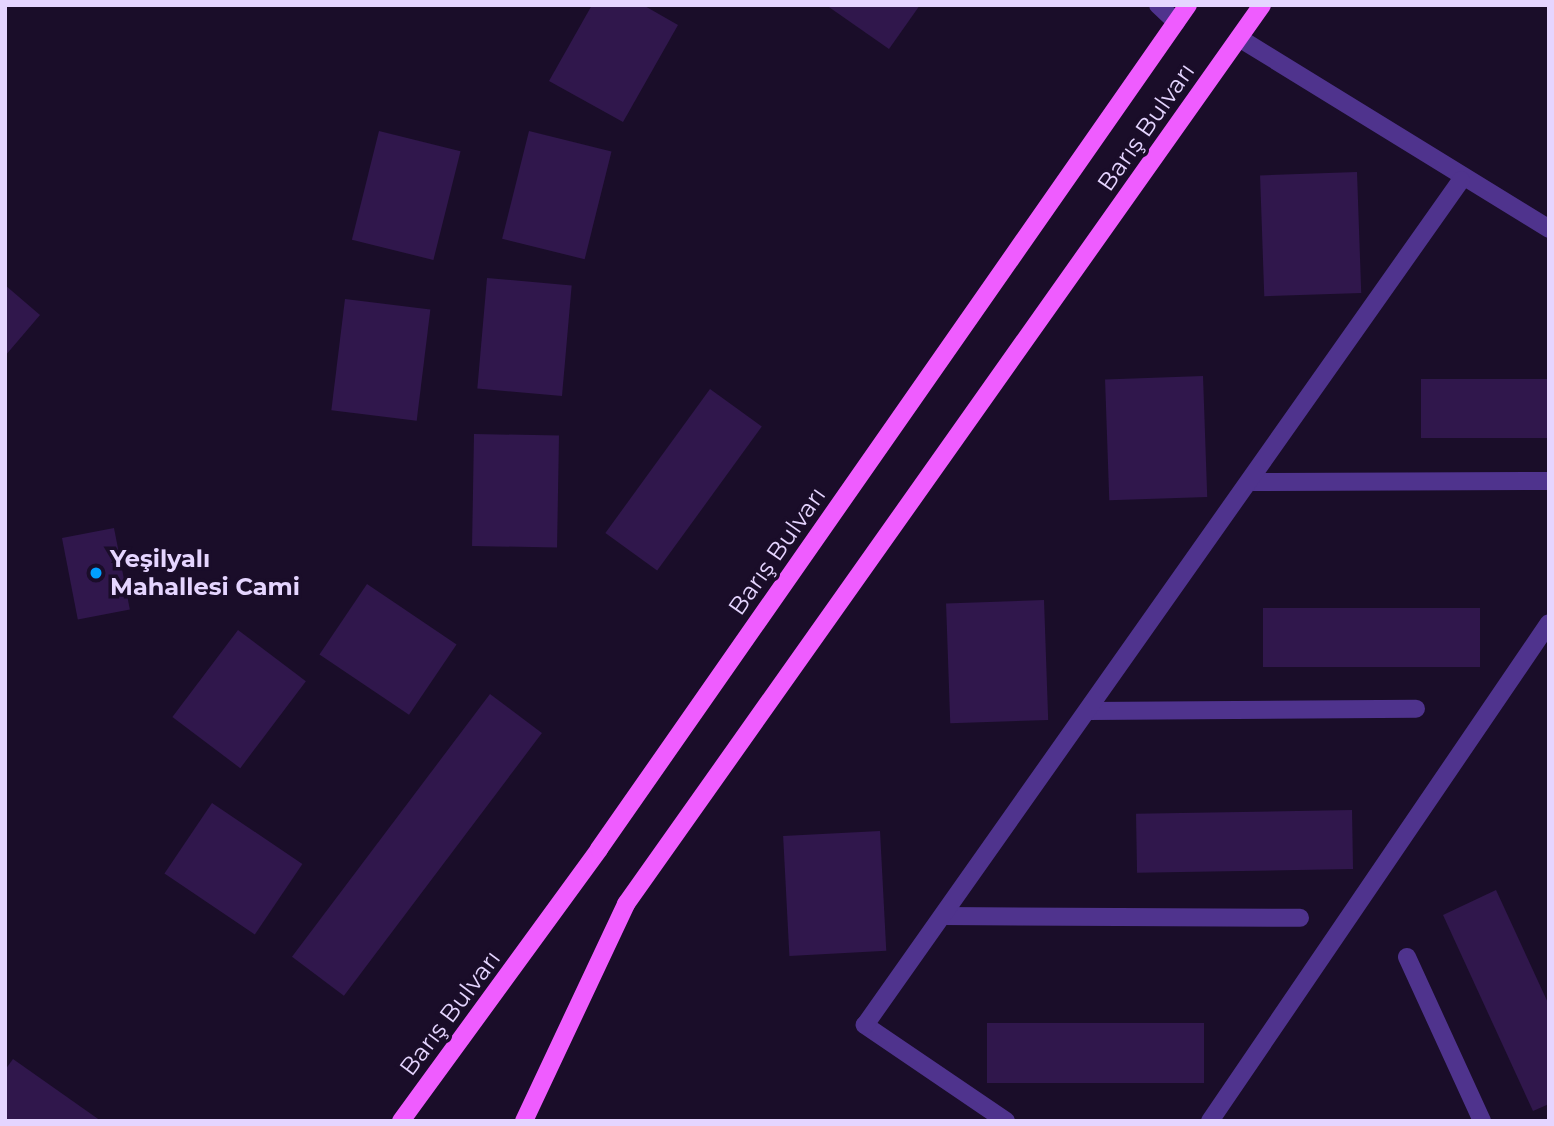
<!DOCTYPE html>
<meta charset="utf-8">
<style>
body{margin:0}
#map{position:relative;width:1554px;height:1126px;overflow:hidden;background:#1a0d29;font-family:Montserrat,sans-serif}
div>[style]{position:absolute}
.building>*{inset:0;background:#30174c;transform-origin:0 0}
.minor>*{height:18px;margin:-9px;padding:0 9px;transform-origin:9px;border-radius:9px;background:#4f338d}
.major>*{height:18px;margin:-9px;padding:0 9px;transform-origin:9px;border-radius:9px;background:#ef5cff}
.dots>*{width:19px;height:19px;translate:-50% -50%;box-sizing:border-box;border:4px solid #1a0d29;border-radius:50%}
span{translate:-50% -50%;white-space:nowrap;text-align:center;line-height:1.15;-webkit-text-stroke:7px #1a0d29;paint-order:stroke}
.street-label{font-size:24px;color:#e5d5ff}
.poi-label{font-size:24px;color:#e5d5ff;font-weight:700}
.left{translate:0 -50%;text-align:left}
.frame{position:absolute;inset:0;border:7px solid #e5d5ff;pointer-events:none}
</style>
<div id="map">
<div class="building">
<i style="clip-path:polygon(592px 5px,643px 5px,678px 25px,623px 122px,549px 81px)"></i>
<i style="clip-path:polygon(826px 5px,920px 5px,889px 49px)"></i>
<i style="left:379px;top:131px;width:84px;height:112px;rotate:14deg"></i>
<i style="left:529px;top:131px;width:85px;height:111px;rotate:14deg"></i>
<i style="left:1357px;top:172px;width:121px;height:97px;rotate:88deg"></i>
<i style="left:487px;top:278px;width:85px;height:111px;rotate:5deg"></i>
<i style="clip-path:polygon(5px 285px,40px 315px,5px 356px)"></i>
<i style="left:345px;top:299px;width:86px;height:112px;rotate:7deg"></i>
<i style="left:1203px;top:376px;width:121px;height:98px;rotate:88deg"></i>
<i style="left:1549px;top:379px;width:59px;height:128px;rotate:90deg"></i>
<i style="left:710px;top:389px;width:64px;height:178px;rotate:36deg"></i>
<i style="left:474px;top:434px;width:85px;height:112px;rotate:1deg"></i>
<i style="left:114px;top:528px;width:83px;height:53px;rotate:79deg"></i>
<i style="left:367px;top:584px;width:108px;height:85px;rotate:34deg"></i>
<i style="left:1044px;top:600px;width:120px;height:98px;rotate:88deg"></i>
<i style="left:1480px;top:608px;width:59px;height:217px;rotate:90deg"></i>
<i style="left:238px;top:630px;width:85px;height:109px;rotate:37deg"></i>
<i style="left:490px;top:694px;width:65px;height:329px;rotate:37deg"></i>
<i style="left:212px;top:803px;width:109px;height:85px;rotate:34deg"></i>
<i style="left:1352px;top:810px;width:59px;height:216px;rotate:89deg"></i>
<i style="left:880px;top:831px;width:120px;height:97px;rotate:87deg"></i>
<i style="clip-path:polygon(1496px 890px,1549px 1005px,1549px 1104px,1533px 1111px,1443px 915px)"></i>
<i style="left:987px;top:1023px;width:217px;height:60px"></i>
<i style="clip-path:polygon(13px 1059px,101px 1121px,5px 1121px,5px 1070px)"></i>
</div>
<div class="minor">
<i style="left:1158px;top:5px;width:25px;rotate:43deg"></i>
<i style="left:1239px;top:38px;width:364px;rotate:31.6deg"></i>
<i style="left:1253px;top:482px;width:296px;rotate:-0.2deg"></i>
<i style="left:1089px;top:711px;width:327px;rotate:-0.4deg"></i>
<i style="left:943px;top:916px;width:357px;rotate:0.3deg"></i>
<i style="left:1407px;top:957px;width:180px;rotate:65.4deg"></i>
<i style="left:1006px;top:1121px;width:171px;rotate:-145.8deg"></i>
<i style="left:865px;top:1025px;width:1034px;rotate:-54.8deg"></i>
<i style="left:1210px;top:1121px;width:602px;rotate:-55.76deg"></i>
</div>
<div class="major">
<i style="left:401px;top:1121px;width:336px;rotate:-53.9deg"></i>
<i style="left:599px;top:849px;width:1029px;rotate:-55.09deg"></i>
<i style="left:524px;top:1121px;width:240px;rotate:-64.8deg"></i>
<i style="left:626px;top:904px;width:1101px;rotate:-54.72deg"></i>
</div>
<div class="dots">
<i style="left:96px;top:573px;background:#01a0ff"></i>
</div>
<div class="street-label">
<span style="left:1146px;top:127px;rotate:-55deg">Barış Bulvarı</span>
<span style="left:777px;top:551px;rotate:-55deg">Barış Bulvarı</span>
<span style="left:450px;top:1013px;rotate:-53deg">Barış Bulvarı</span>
</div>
<div class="poi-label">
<span class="left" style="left:110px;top:573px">Yeşilyalı<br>Mahallesi Cami</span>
</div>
<div class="frame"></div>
</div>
